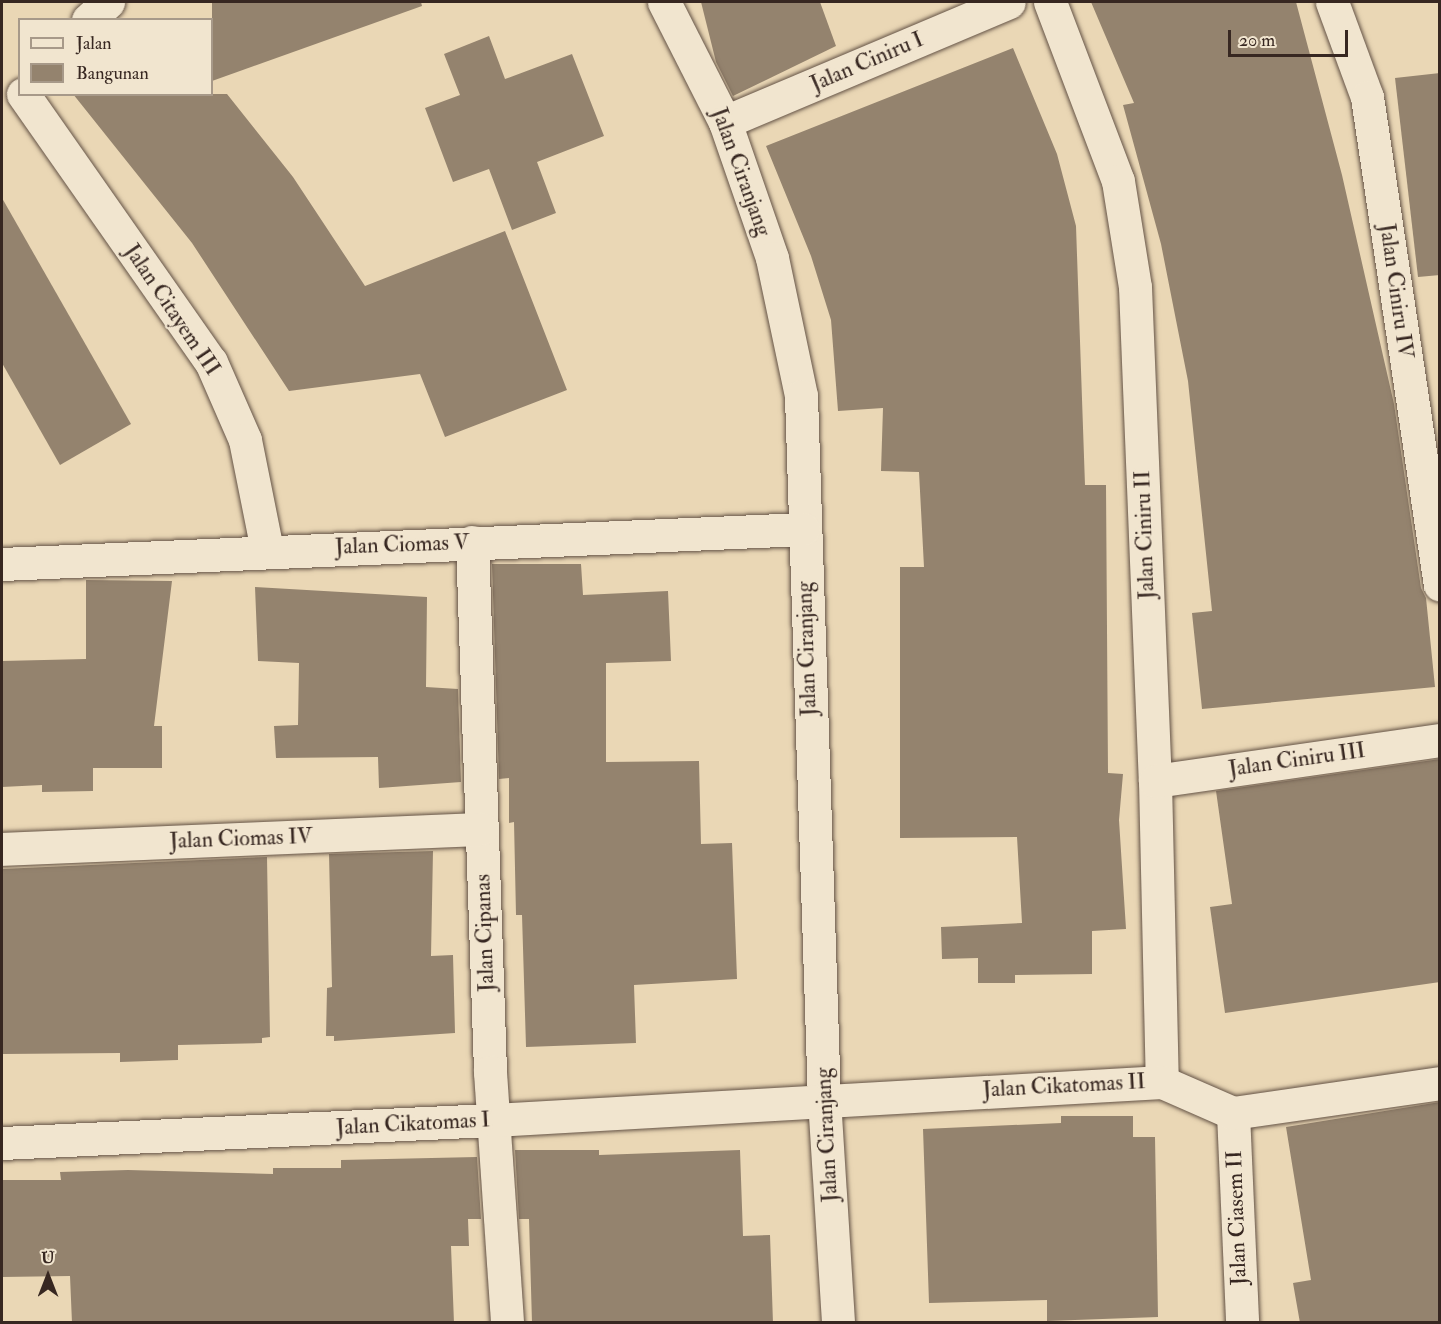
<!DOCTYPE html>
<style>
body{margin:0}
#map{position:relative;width:1441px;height:1324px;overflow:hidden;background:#ead7b5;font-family:"IM FELL Double Pica",serif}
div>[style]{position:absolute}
.building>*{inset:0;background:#94836e}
.roads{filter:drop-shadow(0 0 2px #645346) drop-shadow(0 0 2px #645346)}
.minor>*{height:33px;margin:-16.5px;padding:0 16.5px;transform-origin:16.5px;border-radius:16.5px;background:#f1e5cf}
span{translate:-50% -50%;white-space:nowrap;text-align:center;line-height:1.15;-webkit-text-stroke:4.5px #f1e5cf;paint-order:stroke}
.street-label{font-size:22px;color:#372721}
.frame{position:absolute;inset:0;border:3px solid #372721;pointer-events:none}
.legend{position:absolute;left:18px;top:18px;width:195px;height:78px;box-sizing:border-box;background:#f1e5cf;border:2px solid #a79989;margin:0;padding:8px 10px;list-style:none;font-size:18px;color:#372721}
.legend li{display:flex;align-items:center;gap:12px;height:30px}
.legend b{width:30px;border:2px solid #a79989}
.north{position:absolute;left:18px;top:1246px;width:60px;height:60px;-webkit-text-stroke:4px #f1e5cf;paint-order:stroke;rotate:0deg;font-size:16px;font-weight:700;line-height:24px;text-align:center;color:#372721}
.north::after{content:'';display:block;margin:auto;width:21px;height:27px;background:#372721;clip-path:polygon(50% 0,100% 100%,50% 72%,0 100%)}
.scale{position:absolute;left:1228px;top:30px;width:120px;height:27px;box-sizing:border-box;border:3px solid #372721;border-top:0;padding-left:8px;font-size:18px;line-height:21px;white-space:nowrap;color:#372721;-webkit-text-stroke:4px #f1e5cf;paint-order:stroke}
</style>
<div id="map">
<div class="building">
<i style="clip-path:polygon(212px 2px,421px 2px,422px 6px,212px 81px)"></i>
<i style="clip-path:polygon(701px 2px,820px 2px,836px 46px,733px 96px,716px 62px)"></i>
<i style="clip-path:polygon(1091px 2px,1296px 2px,1342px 175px,1394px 404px,1421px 588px,1426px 598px,1435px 687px,1202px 709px,1192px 613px,1212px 611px,1188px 381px,1161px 244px,1123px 105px,1134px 103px)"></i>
<i style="clip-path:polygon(489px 36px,505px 79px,572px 54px,604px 136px,537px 162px,556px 213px,512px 230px,489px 169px,453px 182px,425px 108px,460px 95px,444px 54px)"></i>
<i style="clip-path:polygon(1013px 48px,1057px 154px,1076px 226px,1085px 485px,1106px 485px,1108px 773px,1123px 774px,1119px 820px,1126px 929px,1092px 931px,1092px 974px,1015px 975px,1015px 983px,978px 983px,978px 958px,942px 959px,941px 927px,1022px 923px,1017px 837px,900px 838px,900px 567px,924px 567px,919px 472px,881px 471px,883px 408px,838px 411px,831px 320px,811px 256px,766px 146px)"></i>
<i style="clip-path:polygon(1440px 73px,1440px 275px,1418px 277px,1395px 78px)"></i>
<i style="clip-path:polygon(73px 94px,227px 94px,293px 177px,365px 286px,505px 231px,567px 390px,445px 437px,420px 374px,289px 391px,192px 243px)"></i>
<i style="clip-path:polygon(2px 198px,131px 424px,60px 465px,2px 363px)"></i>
<i style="clip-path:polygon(492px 564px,581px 564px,583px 595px,668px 591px,671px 661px,606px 663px,606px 762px,699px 761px,701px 844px,732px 843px,737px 979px,634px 985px,636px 1043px,526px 1047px,522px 915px,516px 915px,514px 822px,509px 823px,509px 778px,499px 779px)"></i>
<i style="clip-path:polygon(86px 580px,172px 581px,154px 726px,162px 726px,162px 768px,93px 768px,93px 791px,42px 792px,42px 785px,2px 787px,2px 661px,86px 659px)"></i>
<i style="clip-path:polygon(255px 587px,427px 597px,426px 687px,458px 689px,461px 782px,379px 788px,378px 757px,276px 758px,274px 726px,298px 725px,299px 663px,258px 661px)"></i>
<i style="clip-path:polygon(1440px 759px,1440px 982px,1225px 1013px,1210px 907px,1232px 904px,1216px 791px)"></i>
<i style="clip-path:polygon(433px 851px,431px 956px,453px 955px,455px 1033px,334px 1041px,334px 1036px,326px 1036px,327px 988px,332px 987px,329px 854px)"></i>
<i style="clip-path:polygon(267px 857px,270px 1037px,262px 1038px,262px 1043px,178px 1045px,178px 1060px,120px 1062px,120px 1053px,3px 1054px,2px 869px)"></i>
<i style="clip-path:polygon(1440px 1102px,1440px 1323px,1300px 1323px,1293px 1283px,1311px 1280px,1286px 1127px)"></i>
<i style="clip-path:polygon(1061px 1116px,1133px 1116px,1133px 1137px,1155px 1137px,1158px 1317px,1047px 1321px,1047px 1300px,929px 1303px,923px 1129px,1061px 1123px)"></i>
<i style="clip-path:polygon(515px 1150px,599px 1150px,599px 1155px,740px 1150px,743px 1236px,770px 1235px,773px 1323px,532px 1323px,529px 1219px,519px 1219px)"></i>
<i style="clip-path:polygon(477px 1157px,481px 1219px,468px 1219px,469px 1246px,451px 1246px,454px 1323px,72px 1323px,70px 1276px,2px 1277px,2px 1180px,61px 1180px,60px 1172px,128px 1170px,273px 1174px,273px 1168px,341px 1168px,341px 1160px)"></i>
</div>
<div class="roads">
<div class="minor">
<i style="left:664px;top:2px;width:135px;rotate:63.1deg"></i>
<i style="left:725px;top:122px;width:144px;rotate:70.9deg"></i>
<i style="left:772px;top:258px;width:141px;rotate:78.1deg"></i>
<i style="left:801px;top:396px;width:703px;rotate:88.13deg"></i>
<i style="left:824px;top:1099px;width:223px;rotate:86.4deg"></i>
<i style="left:1050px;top:2px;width:191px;rotate:69.2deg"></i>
<i style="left:1118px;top:181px;width:107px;rotate:80.9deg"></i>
<i style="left:1135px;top:287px;width:494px;rotate:87.7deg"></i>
<i style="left:1155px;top:781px;width:301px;rotate:88.7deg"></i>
<i style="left:1332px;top:2px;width:101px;rotate:69.8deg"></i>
<i style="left:1367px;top:97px;width:493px;rotate:81.5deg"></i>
<i style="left:88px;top:20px;width:27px;rotate:-42deg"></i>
<i style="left:23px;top:94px;width:327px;rotate:55deg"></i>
<i style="left:211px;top:362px;width:85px;rotate:66.4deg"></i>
<i style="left:245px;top:440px;width:112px;rotate:78.7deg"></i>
<i style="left:725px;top:122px;width:308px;rotate:-22.9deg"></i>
<i style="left:472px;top:542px;width:530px;rotate:88.05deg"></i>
<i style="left:490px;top:1072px;width:251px;rotate:86.1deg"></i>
<i style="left:2px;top:564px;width:802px;rotate:-2.5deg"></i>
<i style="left:1155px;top:781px;width:288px;rotate:-8.2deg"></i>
<i style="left:2px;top:849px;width:479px;rotate:-2.4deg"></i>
<i style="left:1233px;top:1113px;width:209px;rotate:87.5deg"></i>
<i style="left:2px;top:1143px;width:493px;rotate:-2.7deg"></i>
<i style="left:494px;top:1120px;width:669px;rotate:-3.26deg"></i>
<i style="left:1162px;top:1082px;width:77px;rotate:23.6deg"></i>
<i style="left:1233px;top:1113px;width:209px;rotate:-8.2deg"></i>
</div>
</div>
<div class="street-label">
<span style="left:867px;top:62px;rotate:-23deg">Jalan Ciniru I</span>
<span style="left:741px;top:172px;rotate:70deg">Jalan Ciranjang</span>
<span style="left:1396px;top:291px;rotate:82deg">Jalan Ciniru IV</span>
<span style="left:172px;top:310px;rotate:56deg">Jalan Citayem III</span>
<span style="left:1145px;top:535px;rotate:-92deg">Jalan Ciniru II</span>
<span style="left:402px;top:545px;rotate:-2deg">Jalan Ciomas V</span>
<span style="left:807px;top:649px;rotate:-92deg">Jalan Ciranjang</span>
<span style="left:1297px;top:760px;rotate:-8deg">Jalan Ciniru III</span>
<span style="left:241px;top:839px;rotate:-2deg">Jalan Ciomas IV</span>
<span style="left:485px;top:933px;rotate:-92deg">Jalan Cipanas</span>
<span style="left:1064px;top:1086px;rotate:-3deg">Jalan Cikatomas II</span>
<span style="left:413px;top:1124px;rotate:-3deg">Jalan Cikatomas I</span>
<span style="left:827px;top:1135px;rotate:-93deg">Jalan Ciranjang</span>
<span style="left:1237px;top:1218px;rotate:-92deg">Jalan Ciasem II</span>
</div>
<div class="frame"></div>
<ul class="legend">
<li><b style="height:8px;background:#f1e5cf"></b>Jalan</li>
<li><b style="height:16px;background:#94836e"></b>Bangunan</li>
</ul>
<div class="north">U</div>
<div class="scale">20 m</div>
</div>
